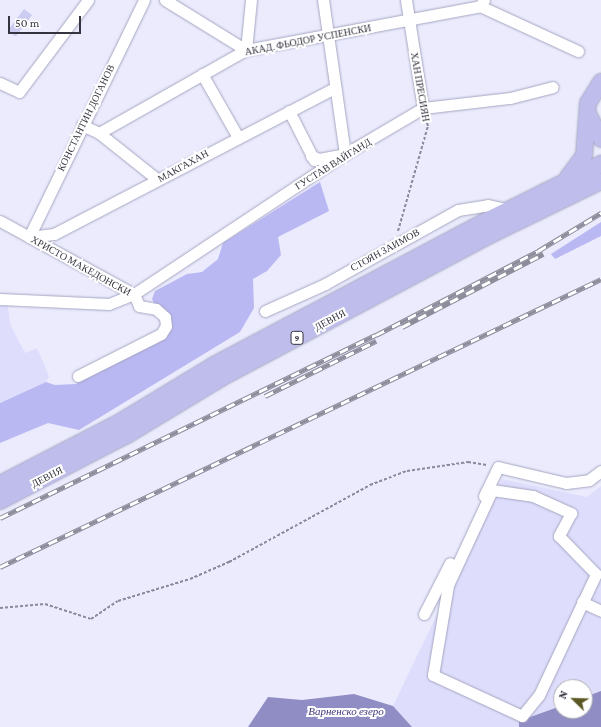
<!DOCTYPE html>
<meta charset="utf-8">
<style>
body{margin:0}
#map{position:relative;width:601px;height:727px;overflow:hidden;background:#ebebfd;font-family:"Crimson Pro",serif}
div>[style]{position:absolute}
.built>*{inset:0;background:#dedefc}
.green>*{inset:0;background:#ccccf2;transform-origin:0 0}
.forest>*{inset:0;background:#bab8f2}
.water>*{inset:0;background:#8f8dc4}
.path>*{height:2px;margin-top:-1px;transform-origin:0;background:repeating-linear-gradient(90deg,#898998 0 3px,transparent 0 5px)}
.roads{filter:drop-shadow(0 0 1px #a5a5c2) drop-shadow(0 0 1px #a5a5c2)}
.minor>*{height:11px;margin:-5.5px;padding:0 5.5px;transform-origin:5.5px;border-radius:5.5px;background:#fff}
.highway>*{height:16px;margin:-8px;padding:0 8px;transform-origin:8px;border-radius:8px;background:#bebdec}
.rail>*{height:4.5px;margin-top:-2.25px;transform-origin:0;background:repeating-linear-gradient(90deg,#fff 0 9px,#8c8c9b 0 18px);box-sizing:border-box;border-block:1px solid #8c8c9b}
span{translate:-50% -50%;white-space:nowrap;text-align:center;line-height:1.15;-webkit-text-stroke:4px #fff;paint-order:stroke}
.shield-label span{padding:1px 3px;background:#fff;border:1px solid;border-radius:3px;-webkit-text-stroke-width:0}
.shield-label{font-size:9px;color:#343440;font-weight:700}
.street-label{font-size:10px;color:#343440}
.water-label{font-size:11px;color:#40387c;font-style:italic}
.north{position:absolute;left:553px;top:679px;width:40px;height:40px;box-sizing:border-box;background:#fff;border:1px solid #aeaeb3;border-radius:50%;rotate:293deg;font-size:11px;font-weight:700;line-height:16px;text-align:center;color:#343440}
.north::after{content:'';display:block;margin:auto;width:14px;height:18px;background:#5b5824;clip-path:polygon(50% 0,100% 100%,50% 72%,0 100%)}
.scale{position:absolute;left:8px;top:16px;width:73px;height:18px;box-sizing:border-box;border:2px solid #343440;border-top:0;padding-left:5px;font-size:12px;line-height:14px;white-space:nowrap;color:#343440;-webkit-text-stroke:3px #fff;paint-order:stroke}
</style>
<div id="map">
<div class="built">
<i style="clip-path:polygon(0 306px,8px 306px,10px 324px,25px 353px,37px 348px,49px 376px,46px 382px,0 403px)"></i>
<i style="clip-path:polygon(502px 479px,587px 497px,601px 486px,601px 691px,585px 697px,585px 687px,561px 687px,561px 706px,519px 721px,519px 727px,412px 727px,393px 706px)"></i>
</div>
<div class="green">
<i style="left:24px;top:9px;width:10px;height:27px;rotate:37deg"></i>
</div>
<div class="forest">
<i style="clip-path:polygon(320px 182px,329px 211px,278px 237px,281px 255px,267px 271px,253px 279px,254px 308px,240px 332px,79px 430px,48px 423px,0 443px,0 403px,46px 382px,55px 385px,76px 384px,85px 374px,144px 347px,154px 345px,168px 333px,171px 325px,166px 310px,155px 305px,152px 299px,155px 291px,187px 274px,202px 272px,218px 259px,223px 243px)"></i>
<i style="clip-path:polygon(601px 222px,601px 236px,555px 259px,551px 254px)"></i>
</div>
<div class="water">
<i style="clip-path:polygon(601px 691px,601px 727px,519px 727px,519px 721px,561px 706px,561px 711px,585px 711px,585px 697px)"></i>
<i style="clip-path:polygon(354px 694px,393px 706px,412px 727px,248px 727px,268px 697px,302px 700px)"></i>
</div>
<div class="path">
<i style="left:398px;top:231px;width:109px;rotate:-74.1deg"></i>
<i style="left:428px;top:126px;width:9px;rotate:-108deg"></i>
<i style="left:0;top:608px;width:45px;rotate:-5.1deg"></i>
<i style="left:45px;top:604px;width:48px;rotate:18.1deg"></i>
<i style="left:91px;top:619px;width:32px;rotate:-34deg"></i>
<i style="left:118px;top:601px;width:75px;rotate:-17deg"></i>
<i style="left:190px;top:579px;width:43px;rotate:-23.6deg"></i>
<i style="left:229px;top:562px;width:161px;rotate:-28.6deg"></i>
<i style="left:370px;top:485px;width:40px;rotate:-21deg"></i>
<i style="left:407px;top:471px;width:62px;rotate:-8.4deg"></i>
<i style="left:468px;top:462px;width:19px;rotate:9deg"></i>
</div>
<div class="roads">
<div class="minor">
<i style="left:165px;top:0;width:95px;rotate:31.7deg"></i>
<i style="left:246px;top:50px;width:50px;rotate:-84.3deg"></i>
<i style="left:406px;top:0;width:109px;rotate:81.1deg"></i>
<i style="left:480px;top:6px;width:108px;rotate:24.7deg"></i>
<i style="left:202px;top:74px;width:73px;rotate:60.3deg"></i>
<i style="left:0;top:83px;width:21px;rotate:25deg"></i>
<i style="left:19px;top:92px;width:115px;rotate:-53.1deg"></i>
<i style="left:289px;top:111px;width:55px;rotate:63deg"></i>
<i style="left:82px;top:125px;width:19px;rotate:25deg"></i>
<i style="left:99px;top:133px;width:75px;rotate:38.5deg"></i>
<i style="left:99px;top:133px;width:169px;rotate:-29.5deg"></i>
<i style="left:246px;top:50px;width:238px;rotate:-10.6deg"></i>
<i style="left:480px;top:6px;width:7px;rotate:-56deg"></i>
<i style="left:311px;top:156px;width:9px;rotate:21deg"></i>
<i style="left:319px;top:159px;width:26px;rotate:-11deg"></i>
<i style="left:345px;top:154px;width:156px;rotate:-98.1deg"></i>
<i style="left:0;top:221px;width:153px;rotate:28.6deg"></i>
<i style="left:134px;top:294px;width:13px;rotate:67deg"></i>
<i style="left:139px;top:306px;width:17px;rotate:10deg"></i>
<i style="left:156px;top:309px;width:12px;rotate:42deg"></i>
<i style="left:165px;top:317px;width:9px;rotate:84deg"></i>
<i style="left:166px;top:326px;width:9px;rotate:122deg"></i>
<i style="left:161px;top:334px;width:93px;rotate:153.2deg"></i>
<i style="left:29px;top:237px;width:25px;rotate:-7deg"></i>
<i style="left:54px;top:234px;width:317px;rotate:-27.5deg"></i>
<i style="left:29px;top:237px;width:263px;rotate:-64.1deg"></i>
<i style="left:0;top:299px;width:109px;rotate:2.6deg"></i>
<i style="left:109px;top:304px;width:27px;rotate:-22deg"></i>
<i style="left:134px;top:294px;width:253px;rotate:-33.6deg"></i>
<i style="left:345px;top:154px;width:91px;rotate:-30.5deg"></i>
<i style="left:423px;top:108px;width:88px;rotate:-6.6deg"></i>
<i style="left:510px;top:98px;width:44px;rotate:-14.3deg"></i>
<i style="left:265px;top:311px;width:66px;rotate:-24.2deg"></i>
<i style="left:325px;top:284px;width:152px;rotate:-29.1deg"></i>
<i style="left:458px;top:210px;width:30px;rotate:-9deg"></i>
<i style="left:488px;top:205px;width:22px;rotate:13deg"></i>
<i style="left:492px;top:490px;width:41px;rotate:8.3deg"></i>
<i style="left:533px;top:496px;width:42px;rotate:24.1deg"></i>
<i style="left:571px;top:513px;width:26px;rotate:118deg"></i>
<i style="left:559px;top:536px;width:53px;rotate:45.8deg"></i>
<i style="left:596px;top:574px;width:134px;rotate:115.2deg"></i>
<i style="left:539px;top:695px;width:27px;rotate:129deg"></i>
<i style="left:522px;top:716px;width:98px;rotate:-155.3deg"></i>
<i style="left:433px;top:675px;width:91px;rotate:-80.5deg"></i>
<i style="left:448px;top:585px;width:105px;rotate:-65.1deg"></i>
<i style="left:484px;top:496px;width:32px;rotate:-64deg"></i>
<i style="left:498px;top:467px;width:70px;rotate:13.2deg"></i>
<i style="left:566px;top:483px;width:23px;rotate:-7deg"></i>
<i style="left:589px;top:480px;width:15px;rotate:-37deg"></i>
<i style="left:582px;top:602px;width:21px;rotate:25deg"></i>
<i style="left:424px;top:614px;width:57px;rotate:-63deg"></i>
</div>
<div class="highway">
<i style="left:589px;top:116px;width:26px;rotate:62deg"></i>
<i style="left:568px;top:177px;width:26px;rotate:-53deg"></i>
<i style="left:584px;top:156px;width:53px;rotate:-85.7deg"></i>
<i style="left:588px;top:103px;width:25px;rotate:-58deg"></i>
<i style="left:0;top:484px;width:135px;rotate:-27.3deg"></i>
<i style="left:120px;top:422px;width:110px;rotate:-31.2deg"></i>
<i style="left:214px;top:365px;width:306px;rotate:-27.9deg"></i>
<i style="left:484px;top:222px;width:131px;rotate:-26.4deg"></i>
<i style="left:0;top:501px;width:143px;rotate:-27.5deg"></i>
<i style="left:127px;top:435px;width:110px;rotate:-31.2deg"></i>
<i style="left:221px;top:378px;width:307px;rotate:-28deg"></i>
<i style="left:492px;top:234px;width:121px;rotate:-25.9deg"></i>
</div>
</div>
<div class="rail">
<i style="left:402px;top:327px;width:159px;rotate:-27.4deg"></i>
<i style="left:265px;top:396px;width:124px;rotate:-26.4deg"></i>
<i style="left:0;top:518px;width:418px;rotate:-26deg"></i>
<i style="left:376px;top:335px;width:182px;rotate:-27.4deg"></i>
<i style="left:538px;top:251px;width:74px;rotate:-31.1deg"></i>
<i style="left:0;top:567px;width:666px;rotate:-25.6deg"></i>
</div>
<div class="shield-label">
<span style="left:297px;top:338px">9</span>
</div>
<div class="street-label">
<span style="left:308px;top:40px;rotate:-11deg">АКАД. ФЬОДОР УСПЕНСКИ</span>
<span style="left:420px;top:87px;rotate:80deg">ХАН ПРЕСИЯН</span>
<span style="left:86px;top:118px;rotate:-64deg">КОНСТАНТИН ДОГАНОВ</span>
<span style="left:333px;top:164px;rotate:-32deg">ГУСТАВ ВАЙГАНД</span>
<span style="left:183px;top:166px;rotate:-29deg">МАКГАХАН</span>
<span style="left:385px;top:250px;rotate:-29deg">СТОЯН ЗАИМОВ</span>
<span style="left:81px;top:266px;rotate:29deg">ХРИСТО МАКЕДОНСКИ</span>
<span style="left:330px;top:320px;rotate:-28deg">ДЕВНЯ</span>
<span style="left:47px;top:477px;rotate:-27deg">ДЕВНЯ</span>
</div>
<div class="water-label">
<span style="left:346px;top:711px">Варненско езеро</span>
</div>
<div class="north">N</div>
<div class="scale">50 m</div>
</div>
